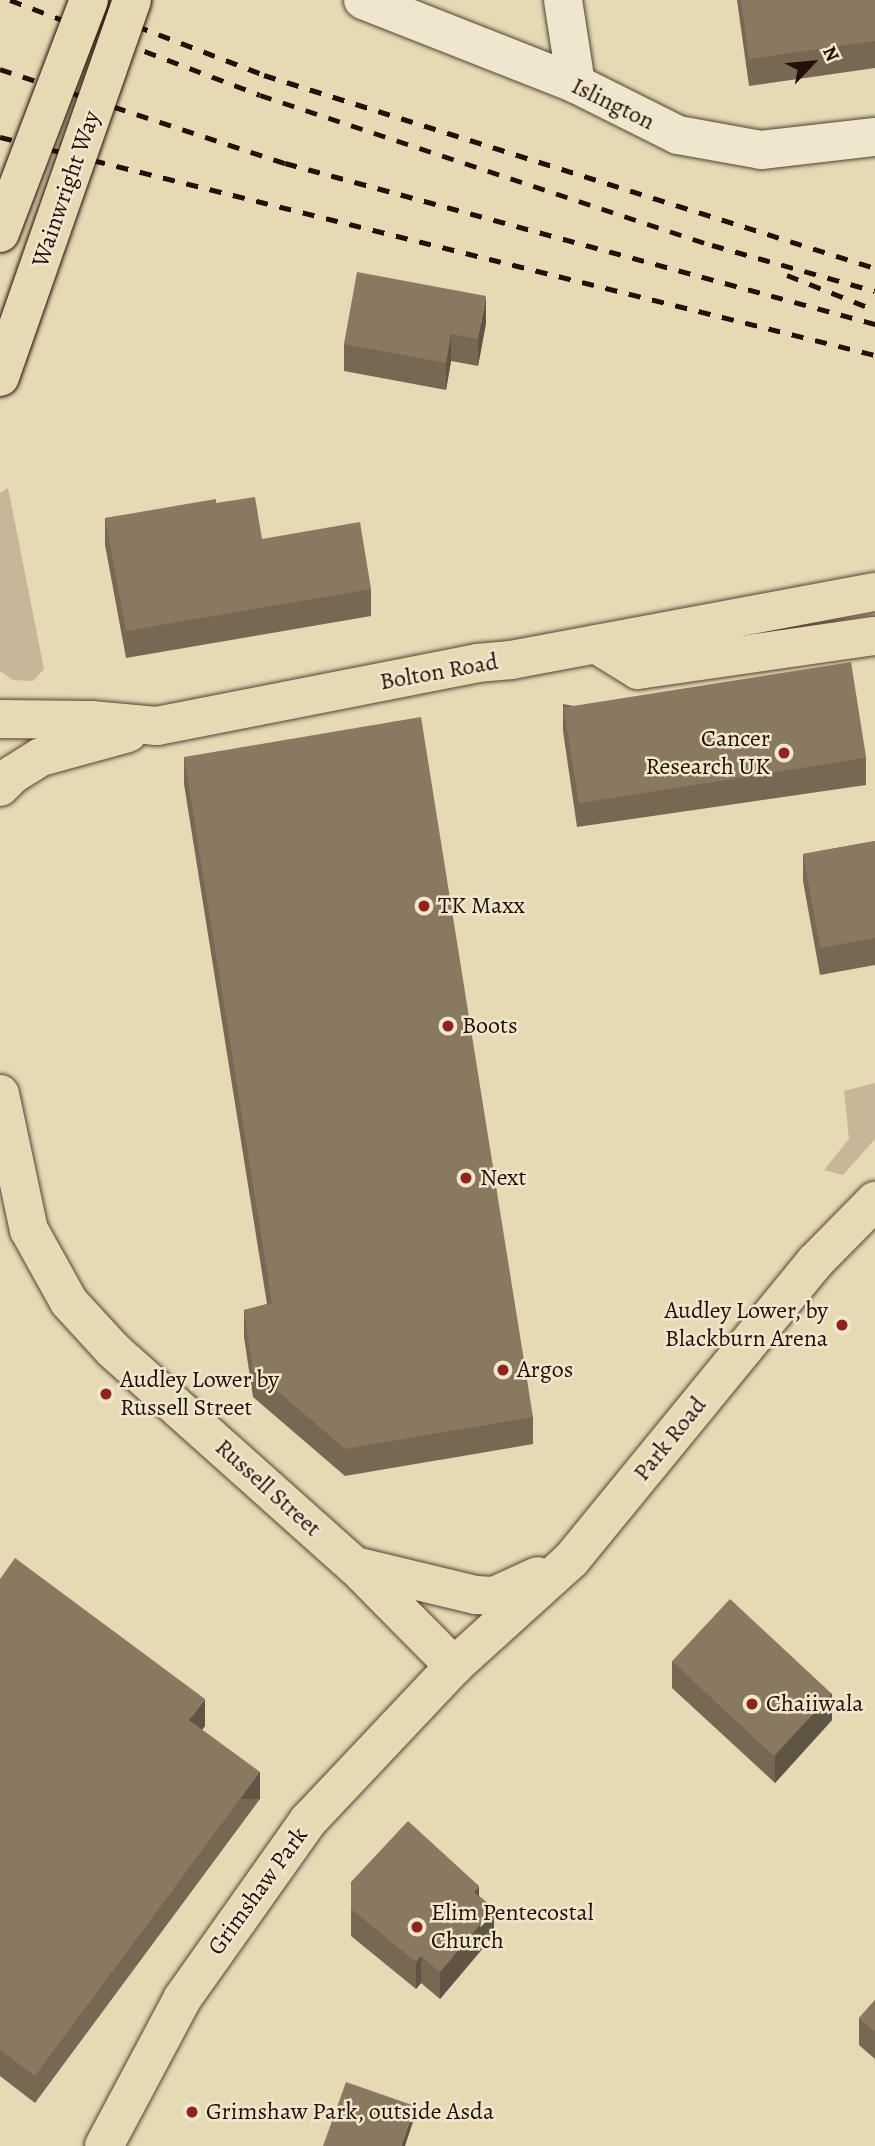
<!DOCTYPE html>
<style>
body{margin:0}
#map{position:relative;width:875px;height:2146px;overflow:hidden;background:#e5dab4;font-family:Alegreya,serif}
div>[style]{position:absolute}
.green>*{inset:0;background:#c5b797}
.roads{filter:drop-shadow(0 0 2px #564232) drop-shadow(0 0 2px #564232)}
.minor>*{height:38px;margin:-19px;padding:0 19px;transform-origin:19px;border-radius:19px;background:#eee7ce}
.highway>*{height:38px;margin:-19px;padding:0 19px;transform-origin:19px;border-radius:19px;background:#e5dab4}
.rail>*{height:5px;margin-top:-2.5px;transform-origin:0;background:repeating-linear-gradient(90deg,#260f07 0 12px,transparent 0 24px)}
.bridges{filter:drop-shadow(0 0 2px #260f07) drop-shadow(0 0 2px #260f07)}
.highway-bridge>*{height:38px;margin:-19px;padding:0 19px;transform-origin:19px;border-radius:19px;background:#e5dab4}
.wall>*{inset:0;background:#766853}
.shaded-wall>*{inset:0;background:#605544;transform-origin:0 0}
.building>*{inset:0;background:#897961;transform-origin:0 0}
.dots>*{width:19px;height:19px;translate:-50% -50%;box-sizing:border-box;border:4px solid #eee7ce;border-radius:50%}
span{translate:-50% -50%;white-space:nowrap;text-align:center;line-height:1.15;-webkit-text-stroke:5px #eee7ce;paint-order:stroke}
.street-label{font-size:24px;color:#260f07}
.poi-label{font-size:24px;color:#260f07}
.right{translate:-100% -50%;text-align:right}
.left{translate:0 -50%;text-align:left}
.north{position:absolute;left:777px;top:28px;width:70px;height:70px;-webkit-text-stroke:5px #eee7ce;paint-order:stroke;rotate:64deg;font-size:19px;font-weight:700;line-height:28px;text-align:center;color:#260f07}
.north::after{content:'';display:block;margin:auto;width:24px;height:32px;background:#260f07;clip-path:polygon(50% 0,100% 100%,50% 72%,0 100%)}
</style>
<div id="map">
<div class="green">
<i style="clip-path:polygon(8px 488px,44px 669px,33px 681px,13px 680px,0 671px,0 493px)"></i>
<i style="clip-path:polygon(875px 1083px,875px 1139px,843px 1175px,824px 1170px,849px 1139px,844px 1091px)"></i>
</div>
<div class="roads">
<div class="minor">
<i style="left:363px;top:0;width:229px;rotate:21.5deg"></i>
<i style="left:576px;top:84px;width:114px;rotate:26.6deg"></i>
<i style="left:678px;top:135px;width:84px;rotate:10.2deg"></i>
<i style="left:761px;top:150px;width:115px;rotate:-6.5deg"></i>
<i style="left:563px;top:0;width:85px;rotate:81.2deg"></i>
</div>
<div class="highway">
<i style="left:596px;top:644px;width:49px;rotate:31.8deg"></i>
<i style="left:638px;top:670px;width:239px;rotate:-8.2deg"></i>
<i style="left:0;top:719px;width:91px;rotate:0.6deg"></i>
<i style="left:91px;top:720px;width:66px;rotate:5.2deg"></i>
<i style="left:157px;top:726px;width:326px;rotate:-11.1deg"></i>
<i style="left:477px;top:663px;width:34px;rotate:-5deg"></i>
<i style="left:511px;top:660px;width:370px;rotate:-10.6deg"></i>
<i style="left:0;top:787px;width:17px;rotate:-45deg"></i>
<i style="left:12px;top:775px;width:34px;rotate:-32deg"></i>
<i style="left:41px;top:757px;width:90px;rotate:-15.4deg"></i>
<i style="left:0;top:1094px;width:139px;rotate:78deg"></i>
<i style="left:29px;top:1230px;width:82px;rotate:60.9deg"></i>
<i style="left:69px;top:1302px;width:65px;rotate:47.5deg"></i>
<i style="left:113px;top:1350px;width:324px;rotate:41.8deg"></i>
<i style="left:355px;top:1566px;width:141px;rotate:45.3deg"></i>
<i style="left:355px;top:1566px;width:124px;rotate:13.5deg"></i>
<i style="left:476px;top:1595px;width:18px;rotate:3deg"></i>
<i style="left:494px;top:1596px;width:48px;rotate:-24.4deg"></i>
<i style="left:104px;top:2146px;width:166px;rotate:-62deg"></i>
<i style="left:182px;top:1999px;width:218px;rotate:-54.7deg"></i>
<i style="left:308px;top:1821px;width:213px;rotate:-46.7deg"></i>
<i style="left:454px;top:1666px;width:158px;rotate:-42.2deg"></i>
<i style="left:571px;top:1560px;width:385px;rotate:-50.7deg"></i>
<i style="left:815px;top:1262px;width:86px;rotate:-45.5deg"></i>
</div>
</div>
<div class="rail">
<i style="left:10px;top:0;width:267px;rotate:20.8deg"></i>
<i style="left:260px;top:95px;width:476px;rotate:18.4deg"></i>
<i style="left:712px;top:245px;width:169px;rotate:15.8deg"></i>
<i style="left:69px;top:0;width:209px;rotate:21deg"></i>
<i style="left:264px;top:75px;width:641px;rotate:17.53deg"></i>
<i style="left:0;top:69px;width:300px;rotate:18.3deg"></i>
<i style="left:285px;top:163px;width:612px;rotate:15.26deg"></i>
<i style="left:0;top:137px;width:902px;rotate:13.99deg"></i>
<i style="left:787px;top:275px;width:95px;rotate:21.7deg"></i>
</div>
<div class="bridges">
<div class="highway-bridge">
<i style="left:0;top:233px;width:249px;rotate:-69.1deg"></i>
<i style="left:0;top:377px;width:399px;rotate:-70.7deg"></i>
</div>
</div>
<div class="wall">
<i style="clip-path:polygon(737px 0,875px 0,875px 68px,749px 86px)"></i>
<i style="clip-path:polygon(486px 323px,478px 366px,451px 361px,446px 390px,344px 371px,344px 344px)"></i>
<i style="clip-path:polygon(216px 503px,262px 539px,371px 589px,371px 616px,126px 658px,105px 545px,105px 518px)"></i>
<i style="clip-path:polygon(563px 704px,866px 758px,866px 785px,577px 827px,563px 731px)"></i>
<i style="clip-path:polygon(184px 757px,533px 1417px,533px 1444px,345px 1476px,253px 1397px,244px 1337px,244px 1310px,267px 1304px,184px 784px)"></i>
<i style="clip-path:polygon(875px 841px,875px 965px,820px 975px,803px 881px,803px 854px)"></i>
<i style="clip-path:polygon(0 1579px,205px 1726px,202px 1730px,260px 1799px,35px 2103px,0 2076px)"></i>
<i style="clip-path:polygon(672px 1661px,832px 1720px,775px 1783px,672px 1688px)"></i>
<i style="clip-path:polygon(351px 1882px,479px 1896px,494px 1935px,440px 1999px,421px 1983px,416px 1989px,351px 1936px)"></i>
<i style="clip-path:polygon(875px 2000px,875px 2059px,859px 2045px,859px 2018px)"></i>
</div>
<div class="shaded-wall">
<i style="clip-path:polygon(486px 296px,486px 323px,478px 366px,478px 339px)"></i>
<i style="clip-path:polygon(451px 334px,451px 361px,446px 390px,446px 363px)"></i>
<i style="clip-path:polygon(832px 1693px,832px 1720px,775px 1783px,775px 1756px)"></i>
<i style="clip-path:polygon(205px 1699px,205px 1726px,189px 1747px,189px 1720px)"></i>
<i style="left:260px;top:1772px;width:27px;height:378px;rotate:90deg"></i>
<i style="clip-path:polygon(479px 1886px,479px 1913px,474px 1892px)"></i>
<i style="clip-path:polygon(494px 1908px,494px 1935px,440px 1999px,440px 1972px)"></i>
<i style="clip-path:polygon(421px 1956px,421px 1983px,416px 1989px,416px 1962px)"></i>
<i style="clip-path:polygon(415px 2106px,415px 2116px,405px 2146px,401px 2146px)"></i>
</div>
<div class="building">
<i style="clip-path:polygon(741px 0,875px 0,875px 41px,749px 59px)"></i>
<i style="clip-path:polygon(357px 272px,486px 296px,478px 339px,451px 334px,446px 363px,344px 344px)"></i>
<i style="clip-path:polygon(255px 497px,262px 539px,360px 522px,371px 589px,126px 631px,105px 518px,216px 499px,216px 503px)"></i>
<i style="left:851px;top:662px;width:97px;height:291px;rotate:81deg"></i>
<i style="clip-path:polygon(421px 717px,533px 1417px,345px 1449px,253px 1370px,244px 1310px,272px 1303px,184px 757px)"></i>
<i style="clip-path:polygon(875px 841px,875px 938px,820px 948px,803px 854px)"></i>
<i style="clip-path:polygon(15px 1558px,205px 1699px,189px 1720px,260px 1772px,35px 2076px,0 2050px,0 1579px)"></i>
<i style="left:730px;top:1599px;width:139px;height:85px;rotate:43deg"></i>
<i style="clip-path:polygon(408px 1821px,479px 1886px,474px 1892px,494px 1908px,440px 1972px,421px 1956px,416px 1962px,351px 1909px,351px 1882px)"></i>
<i style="clip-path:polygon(875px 2000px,875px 2032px,859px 2018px)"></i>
<i style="clip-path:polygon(346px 2082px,415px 2106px,401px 2146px,323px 2146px)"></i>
</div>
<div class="dots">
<i style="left:784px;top:753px;background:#8f2418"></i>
<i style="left:424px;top:906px;background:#8f2418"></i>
<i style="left:448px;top:1026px;background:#8f2418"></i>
<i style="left:466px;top:1178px;background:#8f2418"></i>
<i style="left:842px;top:1325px;background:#8f2418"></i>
<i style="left:503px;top:1370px;background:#8f2418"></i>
<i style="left:106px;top:1394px;background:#8f2418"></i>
<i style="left:752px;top:1704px;background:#8f2418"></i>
<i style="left:417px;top:1927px;background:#8f2418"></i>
<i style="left:192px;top:2112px;background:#8f2418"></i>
</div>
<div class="street-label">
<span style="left:613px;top:104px;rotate:26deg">Islington</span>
<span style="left:66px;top:189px;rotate:-71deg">Wainwright Way</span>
<span style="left:439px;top:672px;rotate:-10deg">Bolton Road</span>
<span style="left:670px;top:1439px;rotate:-51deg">Park Road</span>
<span style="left:268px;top:1488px;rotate:42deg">Russell Street</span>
<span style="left:258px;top:1891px;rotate:-54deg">Grimshaw Park</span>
</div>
<div class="poi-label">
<span class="right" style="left:770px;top:753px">Cancer<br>Research UK</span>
<span class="left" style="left:438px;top:906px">TK Maxx</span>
<span class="left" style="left:462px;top:1026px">Boots</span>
<span class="left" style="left:480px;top:1178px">Next</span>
<span class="right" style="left:828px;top:1325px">Audley Lower, by<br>Blackburn Arena</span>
<span class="left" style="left:517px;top:1370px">Argos</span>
<span class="left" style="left:120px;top:1394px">Audley Lower by<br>Russell Street</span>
<span class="left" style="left:766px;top:1704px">Chaiiwala</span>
<span class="left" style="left:431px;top:1927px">Elim Pentecostal<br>Church</span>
<span class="left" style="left:206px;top:2112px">Grimshaw Park, outside Asda</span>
</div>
<div class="north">N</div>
</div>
